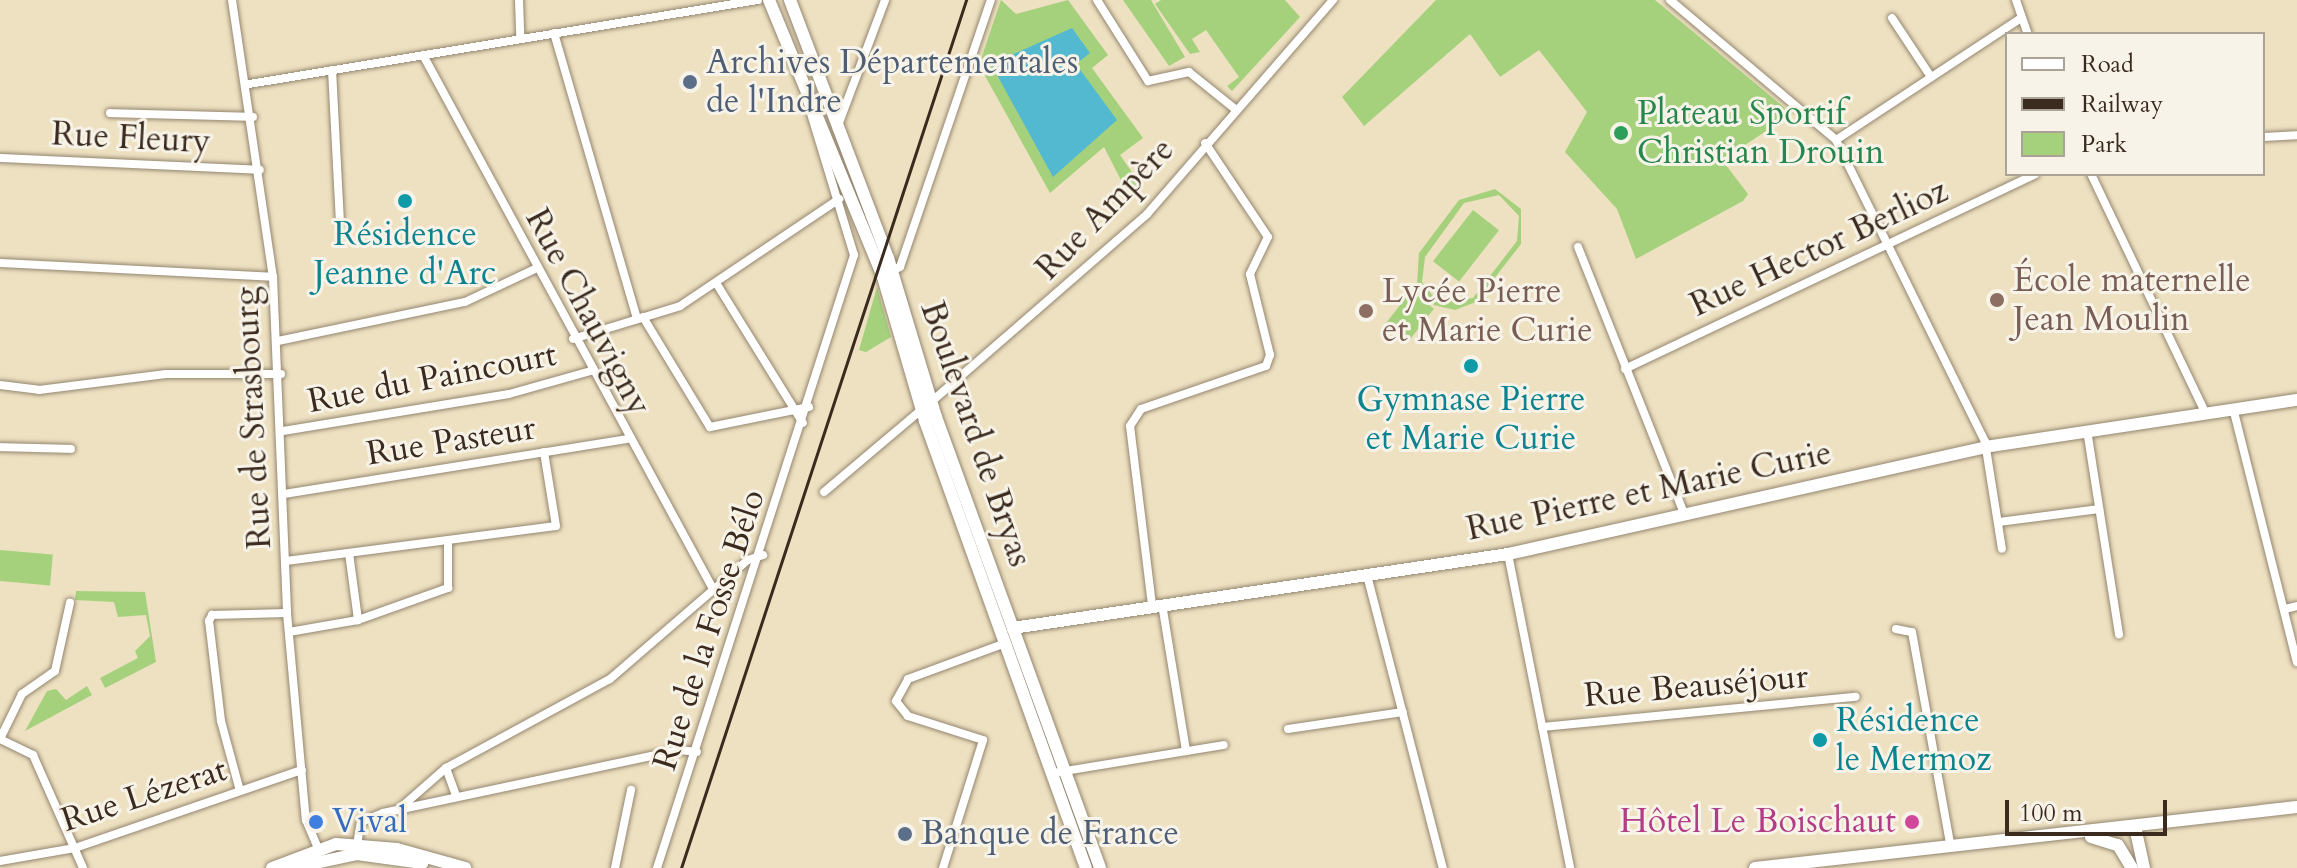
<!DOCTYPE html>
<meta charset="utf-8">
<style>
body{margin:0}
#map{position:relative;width:2297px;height:868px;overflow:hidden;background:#eee1c1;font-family:Cardo,serif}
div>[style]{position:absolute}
.green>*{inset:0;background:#a5d17d;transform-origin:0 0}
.water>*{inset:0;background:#52b9d0}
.roads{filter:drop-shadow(0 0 2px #948670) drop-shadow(0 0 2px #948670)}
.street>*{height:8px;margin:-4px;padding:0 4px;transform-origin:4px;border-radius:4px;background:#fff}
.secondary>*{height:12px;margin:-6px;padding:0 6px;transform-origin:6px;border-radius:6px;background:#fff}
.rail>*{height:3px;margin:-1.5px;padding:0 1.5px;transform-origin:1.5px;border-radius:1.5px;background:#3b2a1e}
.dots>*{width:22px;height:22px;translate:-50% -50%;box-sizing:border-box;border:4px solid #f7f3e8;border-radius:50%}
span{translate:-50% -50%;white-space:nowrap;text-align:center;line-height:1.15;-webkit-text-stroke:6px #f7f3e8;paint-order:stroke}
.service-label{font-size:34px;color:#4e5e75}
.left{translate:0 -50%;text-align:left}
.leisure-label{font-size:34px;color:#27864d}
.street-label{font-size:34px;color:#3b2a1e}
.culture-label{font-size:34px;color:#0d838f}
.education-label{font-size:34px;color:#785e54}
.shop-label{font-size:34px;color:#366cbe}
.hotel-label{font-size:34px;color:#b23c85}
.right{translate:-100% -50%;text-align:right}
.legend{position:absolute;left:2005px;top:32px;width:260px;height:144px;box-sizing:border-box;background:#f7f3e8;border:2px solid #aca397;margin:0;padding:10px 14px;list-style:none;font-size:24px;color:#3b2a1e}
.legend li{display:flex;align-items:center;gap:16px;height:40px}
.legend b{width:40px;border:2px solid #aca397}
.scale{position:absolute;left:2005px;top:800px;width:162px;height:36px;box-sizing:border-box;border:4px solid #3b2a1e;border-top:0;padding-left:10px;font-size:24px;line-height:28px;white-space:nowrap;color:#3b2a1e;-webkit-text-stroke:6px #f7f3e8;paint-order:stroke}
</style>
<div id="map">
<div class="green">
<i style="clip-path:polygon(1001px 0,1016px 14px,1068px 0,1108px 55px,1092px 68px,1143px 138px,1120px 155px,1139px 182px,1127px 192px,1104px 147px,1050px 193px,979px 65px)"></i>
<i style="clip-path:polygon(1123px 0,1151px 0,1185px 57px,1169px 66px)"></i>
<i style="clip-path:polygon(1161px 0,1285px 0,1300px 17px,1232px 91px,1227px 86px,1239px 77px,1206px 30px,1192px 39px,1200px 52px,1190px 54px,1155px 4px)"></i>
<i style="clip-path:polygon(1436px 0,1655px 0,1792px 114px,1722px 160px,1748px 194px,1743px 201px,1636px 259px,1617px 209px,1565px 152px,1587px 112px,1539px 50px,1500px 77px,1470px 34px,1364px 126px,1342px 97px)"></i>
<i style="clip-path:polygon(evenodd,1495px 189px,1521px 209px,1521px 244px,1476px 302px,1455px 310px,1434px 305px,1417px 284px,1419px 253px,1459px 200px,1495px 189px,1499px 195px,1519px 216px,1517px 241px,1473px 298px,1437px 301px,1422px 282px,1425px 257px,1464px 203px,1499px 195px)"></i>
<i style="left:1473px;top:210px;width:33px;height:65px;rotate:38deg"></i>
<i style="clip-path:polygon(877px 287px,891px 337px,866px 352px,859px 350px)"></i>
<i style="left:1411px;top:291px;width:29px;height:43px;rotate:38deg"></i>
<i style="left:0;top:550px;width:53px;height:31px;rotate:5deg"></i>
<i style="clip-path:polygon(76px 591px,145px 592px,156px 662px,105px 688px,100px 678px,138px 658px,135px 651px,150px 636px,146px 615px,118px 617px,114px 602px,75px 600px)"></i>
<i style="clip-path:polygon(87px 686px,92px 695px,25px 731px,47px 691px,56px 689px,66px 700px)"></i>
</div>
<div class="water">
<i style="clip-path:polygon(1072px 28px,1090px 53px,1076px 64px,1117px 120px,1053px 177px,991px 64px)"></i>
</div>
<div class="roads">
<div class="street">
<i style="left:232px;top:0;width:280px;rotate:81.6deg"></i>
<i style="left:273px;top:277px;width:336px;rotate:87.6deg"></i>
<i style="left:287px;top:613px;width:208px;rotate:84.8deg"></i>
<i style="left:306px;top:820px;width:28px;rotate:67deg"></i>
<i style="left:519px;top:0;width:38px;rotate:88deg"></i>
<i style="left:1097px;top:0;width:96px;rotate:57.8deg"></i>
<i style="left:1148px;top:81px;width:42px;rotate:-12.4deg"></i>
<i style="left:1189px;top:72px;width:58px;rotate:38.7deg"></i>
<i style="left:1670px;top:0;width:217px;rotate:40.1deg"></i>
<i style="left:1836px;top:140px;width:337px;rotate:63.7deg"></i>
<i style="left:1985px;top:442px;width:108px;rotate:81deg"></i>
<i style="left:2016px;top:0;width:36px;rotate:71deg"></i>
<i style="left:1892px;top:18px;width:71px;rotate:56.5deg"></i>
<i style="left:554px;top:33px;width:298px;rotate:73.8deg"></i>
<i style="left:423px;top:55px;width:608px;rotate:61.49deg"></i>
<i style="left:332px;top:70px;width:151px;rotate:87deg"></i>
<i style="left:249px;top:84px;width:516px;rotate:-9.37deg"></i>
<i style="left:110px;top:113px;width:143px;rotate:1.6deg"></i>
<i style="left:837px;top:128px;width:137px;rotate:-69.4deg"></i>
<i style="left:2263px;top:137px;width:34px;rotate:-3deg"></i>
<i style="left:1836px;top:140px;width:222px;rotate:-33.4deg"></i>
<i style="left:0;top:158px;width:260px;rotate:2.6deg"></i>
<i style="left:2091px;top:174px;width:264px;rotate:64.4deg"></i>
<i style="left:1578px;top:247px;width:289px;rotate:68.3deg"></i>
<i style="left:0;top:263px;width:273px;rotate:2.9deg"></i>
<i style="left:892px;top:271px;width:9px;rotate:-27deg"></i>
<i style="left:900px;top:267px;width:282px;rotate:-71.2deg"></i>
<i style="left:718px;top:286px;width:161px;rotate:58.2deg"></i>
<i style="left:643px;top:317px;width:129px;rotate:58.7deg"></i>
<i style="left:710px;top:427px;width:101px;rotate:-11.4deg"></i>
<i style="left:573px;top:339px;width:112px;rotate:-17.1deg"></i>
<i style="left:680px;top:306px;width:192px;rotate:-33.9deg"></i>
<i style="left:278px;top:341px;width:191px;rotate:-11.8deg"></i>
<i style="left:465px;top:302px;width:77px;rotate:-25.2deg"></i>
<i style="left:1625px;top:369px;width:454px;rotate:-25.4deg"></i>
<i style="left:0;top:385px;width:39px;rotate:7deg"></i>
<i style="left:39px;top:390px;width:128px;rotate:-7.2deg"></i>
<i style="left:166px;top:374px;width:115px"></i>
<i style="left:931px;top:402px;width:286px;rotate:-41deg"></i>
<i style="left:1147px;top:214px;width:284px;rotate:-49deg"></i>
<i style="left:2233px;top:408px;width:262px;rotate:75.9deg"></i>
<i style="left:2087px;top:430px;width:207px;rotate:81.1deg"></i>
<i style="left:283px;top:431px;width:229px;rotate:-9.3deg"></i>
<i style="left:509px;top:394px;width:85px;rotate:-15.7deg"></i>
<i style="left:0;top:447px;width:71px;rotate:1.6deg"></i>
<i style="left:824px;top:492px;width:127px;rotate:-40.2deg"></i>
<i style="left:284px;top:494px;width:347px;rotate:-9.1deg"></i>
<i style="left:1999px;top:522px;width:101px;rotate:-7.4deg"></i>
<i style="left:349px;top:553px;width:68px;rotate:82.3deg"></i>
<i style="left:1508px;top:554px;width:320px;rotate:78.8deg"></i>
<i style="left:286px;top:561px;width:272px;rotate:-7.4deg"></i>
<i style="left:556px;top:526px;width:75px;rotate:-99.2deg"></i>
<i style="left:1367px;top:575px;width:303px;rotate:75.5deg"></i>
<i style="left:1162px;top:604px;width:149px;rotate:80.7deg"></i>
<i style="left:1152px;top:605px;width:180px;rotate:-97deg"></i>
<i style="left:1130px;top:426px;width:20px;rotate:-57deg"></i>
<i style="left:1141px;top:409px;width:132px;rotate:-19deg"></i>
<i style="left:1266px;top:366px;width:12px;rotate:-70deg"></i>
<i style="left:1270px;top:355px;width:83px;rotate:-103.9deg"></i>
<i style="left:1250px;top:274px;width:41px;rotate:-64.1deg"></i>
<i style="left:1268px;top:237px;width:113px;rotate:-123.8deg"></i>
<i style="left:2285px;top:609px;width:12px;rotate:-14deg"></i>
<i style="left:1896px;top:629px;width:16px;rotate:11deg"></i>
<i style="left:1912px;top:632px;width:219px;rotate:79.8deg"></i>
<i style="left:289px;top:632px;width:70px;rotate:-9.9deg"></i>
<i style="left:358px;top:620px;width:96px;rotate:-19.6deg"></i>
<i style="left:448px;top:588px;width:47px;rotate:-90deg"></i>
<i style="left:1542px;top:727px;width:315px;rotate:-5.5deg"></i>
<i style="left:1288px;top:729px;width:116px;rotate:-8.4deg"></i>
<i style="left:0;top:739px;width:37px;rotate:26deg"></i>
<i style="left:33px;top:755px;width:124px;rotate:66.1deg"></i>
<i style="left:0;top:739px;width:50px;rotate:-63.9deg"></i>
<i style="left:22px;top:694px;width:40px;rotate:-34.9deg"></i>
<i style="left:55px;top:671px;width:70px;rotate:-77.6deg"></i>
<i style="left:446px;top:768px;width:30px;rotate:70deg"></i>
<i style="left:1053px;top:773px;width:173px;rotate:-9.3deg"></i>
<i style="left:240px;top:791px;width:73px;rotate:-105.2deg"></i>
<i style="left:221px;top:721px;width:101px;rotate:-96.8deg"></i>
<i style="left:209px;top:621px;width:7px;rotate:-63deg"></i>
<i style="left:212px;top:615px;width:75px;rotate:-1.5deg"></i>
<i style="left:398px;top:810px;width:64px;rotate:-41.2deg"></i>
<i style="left:446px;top:768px;width:187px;rotate:-28.5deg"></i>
<i style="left:610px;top:679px;width:182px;rotate:-40.8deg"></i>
<i style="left:748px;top:560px;width:16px;rotate:-18deg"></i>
<i style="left:356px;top:850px;width:28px;rotate:-80deg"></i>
<i style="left:361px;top:822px;width:24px;rotate:-22deg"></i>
<i style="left:383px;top:813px;width:303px;rotate:-12deg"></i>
<i style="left:679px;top:750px;width:18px;rotate:6deg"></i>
<i style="left:0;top:861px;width:76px;rotate:-9.8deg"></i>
<i style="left:75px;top:848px;width:240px;rotate:-19deg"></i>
<i style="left:615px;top:868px;width:80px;rotate:-78.4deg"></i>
<i style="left:657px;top:868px;width:644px;rotate:-72.18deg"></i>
<i style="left:854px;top:255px;width:162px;rotate:-106.9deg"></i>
<i style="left:943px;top:868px;width:134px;rotate:-72.6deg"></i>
<i style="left:983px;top:740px;width:79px;rotate:-162.3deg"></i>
<i style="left:908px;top:716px;width:19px;rotate:-129deg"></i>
<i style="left:896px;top:701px;width:25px;rotate:-61deg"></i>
<i style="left:908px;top:679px;width:104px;rotate:-20.2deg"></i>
</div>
<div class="secondary">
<i style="left:769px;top:0;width:300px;rotate:67.6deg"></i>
<i style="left:883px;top:277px;width:150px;rotate:73.7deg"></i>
<i style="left:925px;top:421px;width:475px;rotate:70.2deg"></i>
<i style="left:790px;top:0;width:276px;rotate:69.2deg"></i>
<i style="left:888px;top:258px;width:166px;rotate:73.2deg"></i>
<i style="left:936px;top:417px;width:480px;rotate:70deg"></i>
<i style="left:1013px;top:628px;width:501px;rotate:-8.5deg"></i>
<i style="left:1508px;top:554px;width:489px;rotate:-12.6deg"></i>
<i style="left:1985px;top:447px;width:316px;rotate:-8.6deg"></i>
<i style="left:2135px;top:827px;width:42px;rotate:77.6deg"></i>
<i style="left:2091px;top:837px;width:28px;rotate:17deg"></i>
<i style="left:2118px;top:845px;width:27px;rotate:59deg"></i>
<i style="left:272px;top:868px;width:68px;rotate:-20.6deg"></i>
<i style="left:336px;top:844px;width:61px;rotate:4.7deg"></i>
<i style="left:397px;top:849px;width:71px;rotate:15.6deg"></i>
<i style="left:292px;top:868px;width:66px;rotate:-12.2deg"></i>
<i style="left:357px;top:854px;width:66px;rotate:7.9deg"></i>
<i style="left:1755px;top:868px;width:545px;rotate:-6.42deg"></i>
</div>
</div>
<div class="rail">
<i style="left:681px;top:868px;width:914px;rotate:-71.82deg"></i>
</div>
<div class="dots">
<i style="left:690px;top:82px;background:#5c6f8a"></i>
<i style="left:1621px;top:133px;background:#2e9e5b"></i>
<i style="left:405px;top:201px;background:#0f9aa8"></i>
<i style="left:1997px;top:300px;background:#8d6e63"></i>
<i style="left:1366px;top:311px;background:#8d6e63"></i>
<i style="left:1471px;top:366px;background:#0f9aa8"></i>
<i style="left:1820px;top:740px;background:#0f9aa8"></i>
<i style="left:316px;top:822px;background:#3f7fe0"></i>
<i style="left:1912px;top:822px;background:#d1479c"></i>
<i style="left:905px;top:834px;background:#5c6f8a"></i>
</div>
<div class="service-label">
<span class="left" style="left:706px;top:82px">Archives Départementales<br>de l'Indre</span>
<span class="left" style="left:921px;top:834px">Banque de France</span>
</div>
<div class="leisure-label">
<span class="left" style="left:1637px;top:133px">Plateau Sportif<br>Christian Drouin</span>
</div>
<div class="street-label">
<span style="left:131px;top:138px;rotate:3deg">Rue Fleury</span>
<span style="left:1105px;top:209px;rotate:-46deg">Rue Ampère</span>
<span style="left:1819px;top:248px;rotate:-25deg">Rue Hector Berlioz</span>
<span style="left:588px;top:312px;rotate:62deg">Rue Chauvigny</span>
<span style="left:432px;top:378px;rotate:-11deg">Rue du Paincourt</span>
<span style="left:253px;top:418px;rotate:-93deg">Rue de Strasbourg</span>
<span style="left:976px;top:434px;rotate:71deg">Boulevard de Bryas</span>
<span style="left:451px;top:441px;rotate:-9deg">Rue Pasteur</span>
<span style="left:1649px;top:491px;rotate:-12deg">Rue Pierre et Marie Curie</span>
<span style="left:709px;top:630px;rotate:-72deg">Rue de la Fosse Bélo</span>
<span style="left:1696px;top:686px;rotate:-5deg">Rue Beauséjour</span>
<span style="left:144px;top:795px;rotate:-18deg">Rue Lézerat</span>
</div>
<div class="culture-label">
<span style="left:405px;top:254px">Résidence<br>Jeanne d'Arc</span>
<span style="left:1471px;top:419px">Gymnase Pierre<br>et Marie Curie</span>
<span class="left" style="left:1836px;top:740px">Résidence<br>le Mermoz</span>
</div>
<div class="education-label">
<span class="left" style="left:2013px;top:300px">École maternelle<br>Jean Moulin</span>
<span class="left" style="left:1382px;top:311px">Lycée Pierre<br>et Marie Curie</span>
</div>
<div class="shop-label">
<span class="left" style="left:332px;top:822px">Vival</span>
</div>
<div class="hotel-label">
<span class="right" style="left:1896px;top:822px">Hôtel Le Boischaut</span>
</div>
<ul class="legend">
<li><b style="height:10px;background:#fff"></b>Road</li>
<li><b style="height:10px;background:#3b2a1e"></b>Railway</li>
<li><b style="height:22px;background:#a5d17d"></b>Park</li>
</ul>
<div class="scale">100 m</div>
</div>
